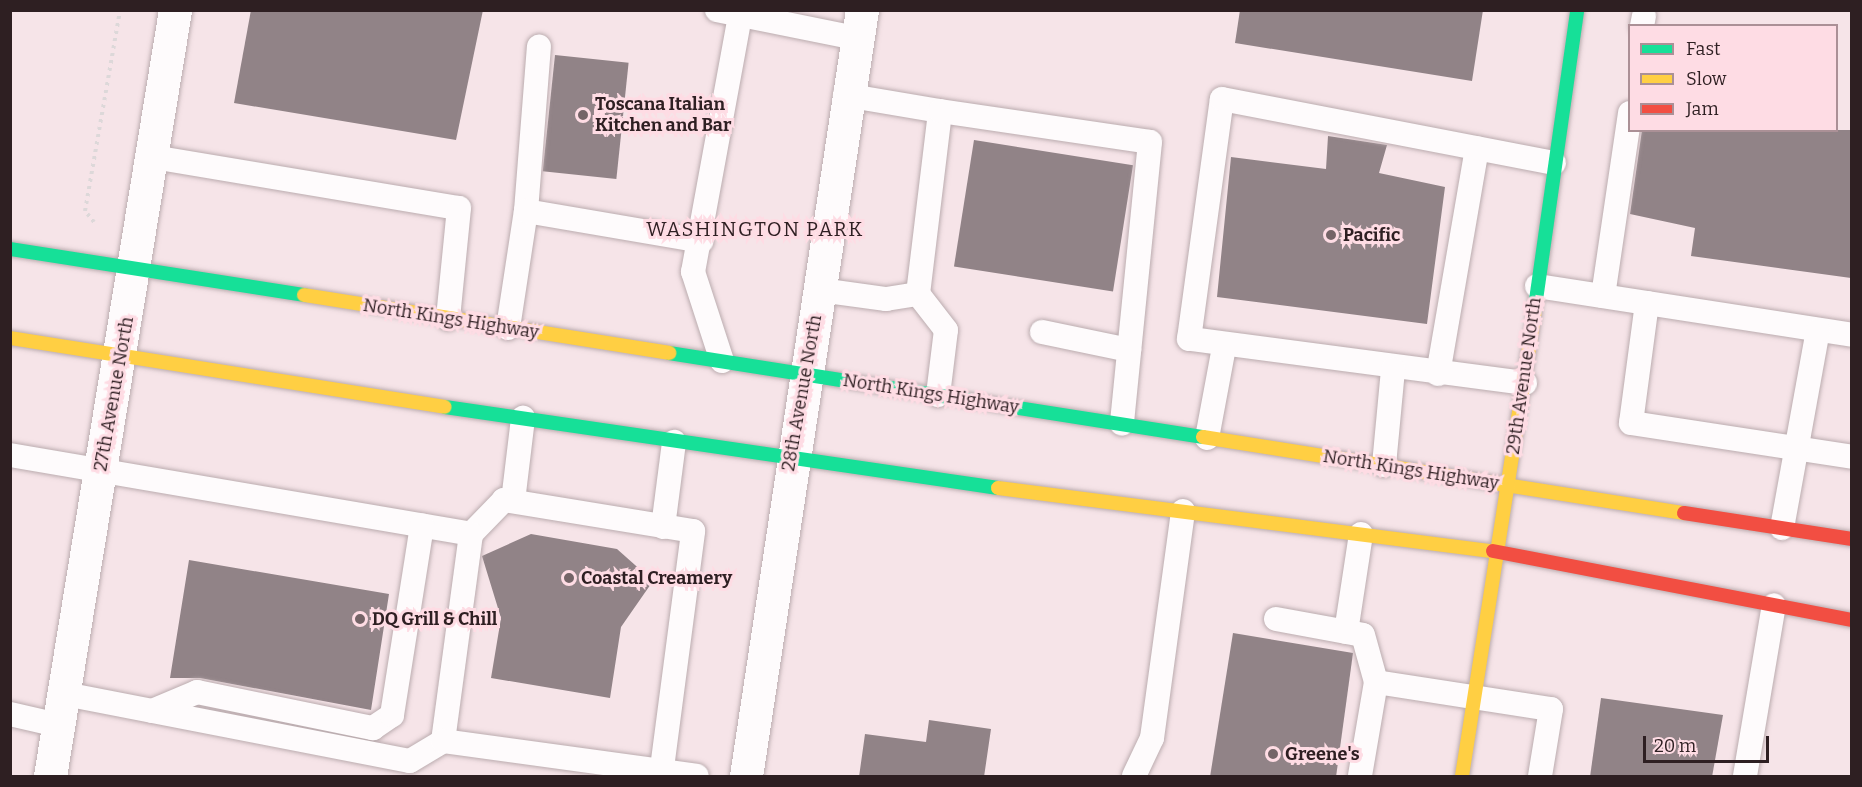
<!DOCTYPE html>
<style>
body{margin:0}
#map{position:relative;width:1862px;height:787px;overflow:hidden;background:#f6e4e8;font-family:Bitter,serif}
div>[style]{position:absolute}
.building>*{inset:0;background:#918387;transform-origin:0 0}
.path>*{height:4px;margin-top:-2px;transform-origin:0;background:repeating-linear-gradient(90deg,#ddd8d9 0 3px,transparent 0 7.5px)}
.roads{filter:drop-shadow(0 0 2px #bbacaf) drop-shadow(0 0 2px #bbacaf)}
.lane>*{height:24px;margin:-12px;padding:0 12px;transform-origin:12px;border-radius:12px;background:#fefbfc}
.street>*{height:33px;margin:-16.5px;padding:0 16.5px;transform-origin:16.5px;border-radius:16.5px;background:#fefbfc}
.fast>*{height:14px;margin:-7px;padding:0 7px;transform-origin:7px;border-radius:7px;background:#16e098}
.slow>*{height:14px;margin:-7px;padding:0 7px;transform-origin:7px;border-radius:7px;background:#ffcf43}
.jam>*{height:14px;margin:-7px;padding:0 7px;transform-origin:7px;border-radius:7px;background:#f24e42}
.dots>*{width:16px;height:16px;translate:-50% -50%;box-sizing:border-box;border:3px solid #fedce4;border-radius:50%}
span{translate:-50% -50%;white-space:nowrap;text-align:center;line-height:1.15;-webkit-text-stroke:6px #fedce4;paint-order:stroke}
.poi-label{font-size:18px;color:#2e1f22;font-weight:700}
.left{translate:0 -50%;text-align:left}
.street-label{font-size:18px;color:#2e1f22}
.neighbourhood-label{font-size:20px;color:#2e1f22;letter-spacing:1.5px}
.frame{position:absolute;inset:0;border:12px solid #2e1f22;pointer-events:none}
.legend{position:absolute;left:1628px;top:24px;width:210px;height:108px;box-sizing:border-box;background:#fedce4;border:2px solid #ab9096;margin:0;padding:8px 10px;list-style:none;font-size:18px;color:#2e1f22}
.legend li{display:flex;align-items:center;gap:12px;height:30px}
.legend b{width:30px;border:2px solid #ab9096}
.scale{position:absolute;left:1643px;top:736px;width:126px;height:27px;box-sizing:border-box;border:3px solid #2e1f22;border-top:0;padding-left:8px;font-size:18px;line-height:21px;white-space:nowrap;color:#2e1f22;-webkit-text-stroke:4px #fedce4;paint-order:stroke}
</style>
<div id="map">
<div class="building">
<i style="clip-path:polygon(251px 10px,483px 10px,456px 140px,234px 103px)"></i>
<i style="clip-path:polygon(1240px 10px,1483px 10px,1472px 81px,1235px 43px)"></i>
<i style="left:555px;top:55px;width:74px;height:117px;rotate:6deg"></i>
<i style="clip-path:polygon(1642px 130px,1851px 130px,1851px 278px,1691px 256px,1695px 228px,1630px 214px)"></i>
<i style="clip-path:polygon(1328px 136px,1387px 145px,1379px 173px,1445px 187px,1427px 324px,1217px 297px,1231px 157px,1326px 169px)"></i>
<i style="left:974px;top:140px;width:161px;height:128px;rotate:9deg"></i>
<i style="clip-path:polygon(531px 534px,617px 549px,653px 581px,621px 627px,610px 698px,491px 678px,501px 618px,482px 556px)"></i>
<i style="clip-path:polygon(189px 560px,389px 594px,371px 710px,200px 678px,170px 678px)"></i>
<i style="clip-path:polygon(1233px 633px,1353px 653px,1336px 777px,1210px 777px)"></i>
<i style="clip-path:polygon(1601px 698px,1723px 715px,1712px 777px,1590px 777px)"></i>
<i style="clip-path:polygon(929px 720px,991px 729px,984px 777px,859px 777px,865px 734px,926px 742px)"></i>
</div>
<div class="path">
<i style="left:94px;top:222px;width:14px;rotate:-129deg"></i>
<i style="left:85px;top:211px;width:204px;rotate:-80.1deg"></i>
</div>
<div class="roads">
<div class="lane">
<i style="left:717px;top:10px;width:142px;rotate:11.4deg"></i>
<i style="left:1642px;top:26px;width:10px;rotate:-79deg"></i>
<i style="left:845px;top:95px;width:96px;rotate:9.6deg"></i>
<i style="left:153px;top:157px;width:310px;rotate:9.5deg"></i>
<i style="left:459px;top:208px;width:111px;rotate:95.7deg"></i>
<i style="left:526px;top:211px;width:165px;rotate:-85.5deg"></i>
<i style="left:1537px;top:286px;width:319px;rotate:8.8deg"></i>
<i style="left:820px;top:290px;width:67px;rotate:7.8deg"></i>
<i style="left:886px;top:299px;width:32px;rotate:-9deg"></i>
<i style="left:1603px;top:296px;width:185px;rotate:-81.6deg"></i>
<i style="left:1647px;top:303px;width:121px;rotate:97.6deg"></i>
<i style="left:1631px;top:423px;width:224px;rotate:8.7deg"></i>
<i style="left:508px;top:328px;width:118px;rotate:-81.3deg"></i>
<i style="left:526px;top:211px;width:178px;rotate:9.7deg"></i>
<i style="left:1042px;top:332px;width:89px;rotate:11.7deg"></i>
<i style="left:722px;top:361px;width:94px;rotate:-108deg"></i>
<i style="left:693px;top:272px;width:261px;rotate:-79.6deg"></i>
<i style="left:1438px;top:374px;width:229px;rotate:-80.2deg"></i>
<i style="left:1525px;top:383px;width:339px;rotate:-172.5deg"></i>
<i style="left:1189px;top:339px;width:242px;rotate:-82.2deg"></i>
<i style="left:1222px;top:99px;width:338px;rotate:10.9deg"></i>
<i style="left:938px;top:395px;width:65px;rotate:-83deg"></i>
<i style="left:946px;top:330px;width:46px;rotate:-127.9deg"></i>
<i style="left:918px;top:294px;width:184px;rotate:-83.1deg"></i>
<i style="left:940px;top:111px;width:212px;rotate:8.4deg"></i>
<i style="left:1150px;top:142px;width:283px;rotate:95.7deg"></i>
<i style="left:1207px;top:438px;width:93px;rotate:-79.4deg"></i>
<i style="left:10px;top:455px;width:468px;rotate:9.7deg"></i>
<i style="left:1384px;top:465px;width:96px;rotate:-84.6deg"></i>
<i style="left:513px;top:501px;width:84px;rotate:-83.1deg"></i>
<i style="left:663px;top:527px;width:86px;rotate:-82.6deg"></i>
<i style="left:1782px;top:528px;width:201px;rotate:-79.7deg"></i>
<i style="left:1276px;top:619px;width:88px;rotate:10.4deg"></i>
<i style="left:1363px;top:635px;width:49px;rotate:74.5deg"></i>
<i style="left:1376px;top:682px;width:95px;rotate:99.7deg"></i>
<i style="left:1346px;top:632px;width:99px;rotate:-81.3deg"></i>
<i style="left:1376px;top:682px;width:177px;rotate:8.8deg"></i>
<i style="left:1551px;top:709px;width:68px;rotate:99.3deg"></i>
<i style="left:65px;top:694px;width:351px;rotate:11deg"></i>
<i style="left:410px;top:761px;width:39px;rotate:-31deg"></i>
<i style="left:152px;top:711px;width:49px;rotate:-22.9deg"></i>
<i style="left:197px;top:692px;width:180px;rotate:11.6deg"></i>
<i style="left:373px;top:728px;width:23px;rotate:-34deg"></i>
<i style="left:392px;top:715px;width:192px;rotate:-81deg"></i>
<i style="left:10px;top:714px;width:49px;rotate:12.9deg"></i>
<i style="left:662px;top:768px;width:239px;rotate:-82.5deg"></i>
<i style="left:693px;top:531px;width:192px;rotate:-170.7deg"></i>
<i style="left:504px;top:500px;width:47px;rotate:134.1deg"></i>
<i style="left:471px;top:534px;width:209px;rotate:97.7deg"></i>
<i style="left:443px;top:741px;width:256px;rotate:7.8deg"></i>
<i style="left:1134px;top:776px;width:42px;rotate:-64.7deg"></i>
<i style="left:1152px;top:738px;width:229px;rotate:-82.2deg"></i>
<i style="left:1745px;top:776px;width:173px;rotate:-80.4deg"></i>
</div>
<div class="street">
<i style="left:50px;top:776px;width:776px;rotate:-80.73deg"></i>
<i style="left:746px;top:776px;width:775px;rotate:-81.39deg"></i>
</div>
<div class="fast">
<i style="left:10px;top:249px;width:298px;rotate:8.9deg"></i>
<i style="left:1534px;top:314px;width:307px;rotate:-81.9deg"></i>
<i style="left:669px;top:353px;width:541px;rotate:8.94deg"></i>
<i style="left:445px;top:407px;width:559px;rotate:8.33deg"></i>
</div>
<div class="slow">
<i style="left:304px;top:295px;width:370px;rotate:9deg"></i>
<i style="left:10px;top:338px;width:440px;rotate:9deg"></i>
<i style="left:1203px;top:437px;width:487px;rotate:9deg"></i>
<i style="left:998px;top:488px;width:499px;rotate:7.3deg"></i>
<i style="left:1462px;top:776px;width:468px;rotate:-81.1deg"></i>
</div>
<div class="jam">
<i style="left:1684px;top:513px;width:170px;rotate:8.8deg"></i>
<i style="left:1493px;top:551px;width:366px;rotate:10.9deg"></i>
</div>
</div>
<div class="dots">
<i style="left:583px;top:115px;background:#746467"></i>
<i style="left:1331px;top:235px;background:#746467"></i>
<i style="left:569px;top:578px;background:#746467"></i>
<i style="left:360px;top:619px;background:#746467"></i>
<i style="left:1273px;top:754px;background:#746467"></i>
</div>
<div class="poi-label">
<span class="left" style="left:595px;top:115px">Toscana Italian<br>Kitchen and Bar</span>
<span class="left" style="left:1343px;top:235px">Pacific</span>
<span class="left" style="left:581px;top:578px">Coastal Creamery</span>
<span class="left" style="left:372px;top:619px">DQ Grill &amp; Chill</span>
<span class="left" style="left:1285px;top:754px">Greene's</span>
</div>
<div class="street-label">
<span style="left:451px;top:319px;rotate:9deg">North Kings Highway</span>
<span style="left:1524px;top:376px;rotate:-82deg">29th Avenue North</span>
<span style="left:802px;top:393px;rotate:-80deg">28th Avenue North</span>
<span style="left:114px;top:394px;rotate:-80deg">27th Avenue North</span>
<span style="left:931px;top:394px;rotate:9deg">North Kings Highway</span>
<span style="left:1411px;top:470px;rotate:9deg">North Kings Highway</span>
</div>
<div class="neighbourhood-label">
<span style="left:755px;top:229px">WASHINGTON PARK</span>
</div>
<div class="frame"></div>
<ul class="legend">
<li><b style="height:8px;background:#16e098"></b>Fast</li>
<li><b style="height:8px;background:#ffcf43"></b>Slow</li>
<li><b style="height:8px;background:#f24e42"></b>Jam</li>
</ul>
<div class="scale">20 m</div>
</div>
